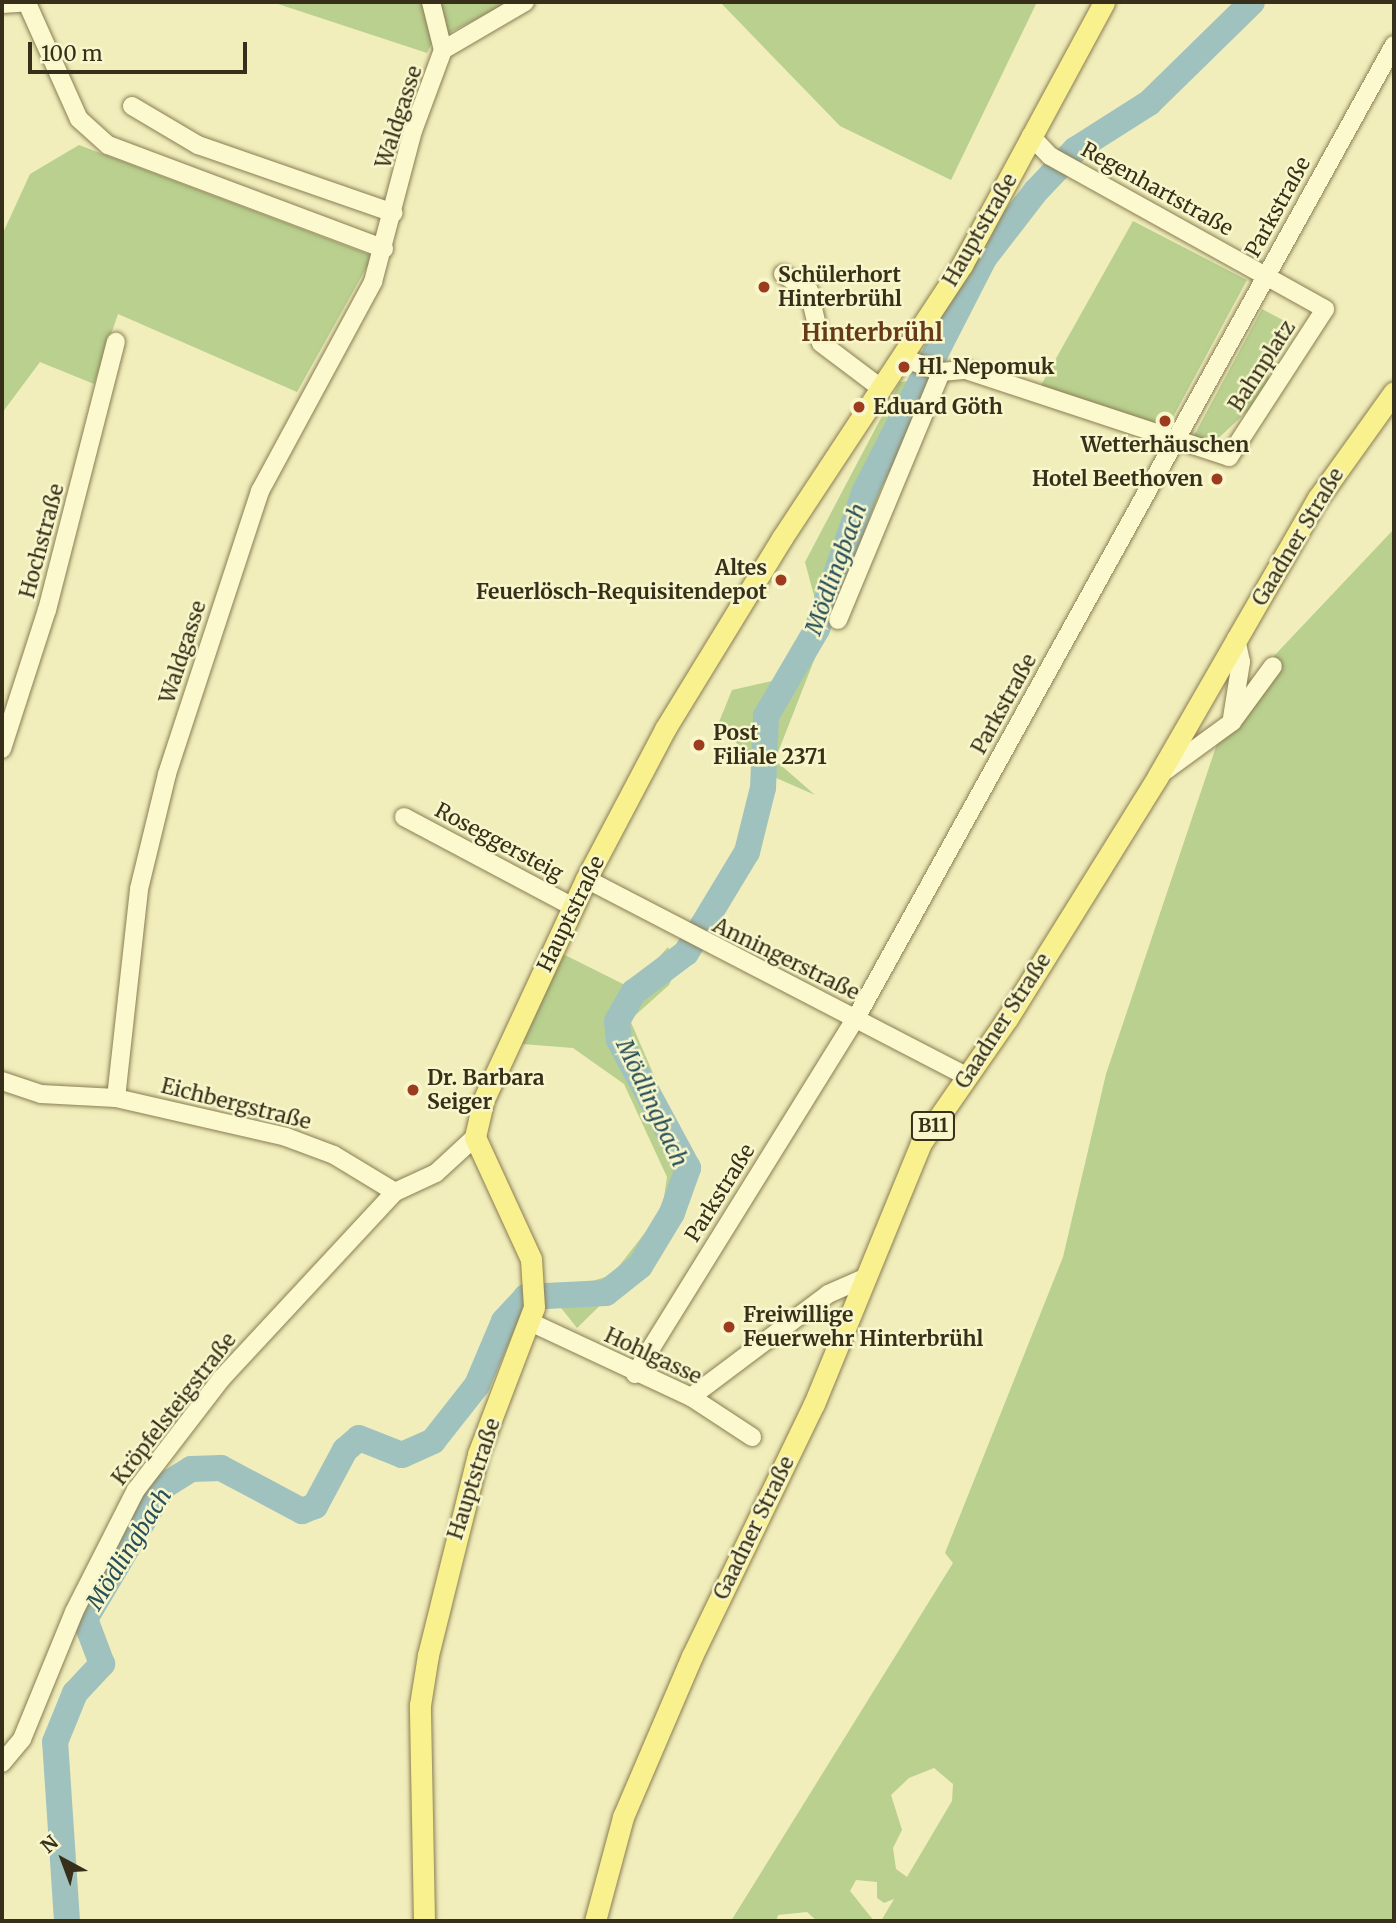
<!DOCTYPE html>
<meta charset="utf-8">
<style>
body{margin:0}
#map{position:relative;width:1396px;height:1923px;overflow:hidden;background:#f1eebb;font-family:Merriweather,serif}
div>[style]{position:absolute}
.green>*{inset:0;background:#b9d08f}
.river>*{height:26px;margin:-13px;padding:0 13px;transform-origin:13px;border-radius:13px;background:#a0c2bf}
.roads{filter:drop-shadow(0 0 2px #8a7d54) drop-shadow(0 0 2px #8a7d54)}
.minor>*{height:18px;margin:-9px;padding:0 9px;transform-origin:9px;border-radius:9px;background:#fcf9cf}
.major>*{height:21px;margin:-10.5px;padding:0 10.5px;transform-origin:10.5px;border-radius:10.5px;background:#f9f08e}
.dots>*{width:19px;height:19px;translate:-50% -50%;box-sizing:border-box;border:4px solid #f8f6cb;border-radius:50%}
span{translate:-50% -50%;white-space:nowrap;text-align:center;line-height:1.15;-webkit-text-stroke:5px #f8f6cb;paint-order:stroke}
.shield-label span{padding:2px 5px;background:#f8f6cb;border:2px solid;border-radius:5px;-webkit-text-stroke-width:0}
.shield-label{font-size:19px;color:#372f1a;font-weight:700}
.street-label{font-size:21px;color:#372f1a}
.poi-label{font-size:21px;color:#372f1a;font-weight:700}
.left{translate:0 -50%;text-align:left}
.right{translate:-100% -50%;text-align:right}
.water-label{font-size:23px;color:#285059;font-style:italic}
.quarter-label{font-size:24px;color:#673a16;font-weight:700}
.frame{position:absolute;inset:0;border:4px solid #372f1a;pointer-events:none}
.north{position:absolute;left:28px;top:1825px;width:70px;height:70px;-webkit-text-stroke:5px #f8f6cb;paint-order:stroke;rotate:319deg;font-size:19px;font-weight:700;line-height:28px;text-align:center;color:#372f1a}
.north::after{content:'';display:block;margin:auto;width:24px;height:32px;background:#372f1a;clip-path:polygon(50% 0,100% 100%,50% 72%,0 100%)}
.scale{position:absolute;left:28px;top:42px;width:219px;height:32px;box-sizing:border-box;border:4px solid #372f1a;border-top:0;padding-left:9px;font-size:21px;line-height:24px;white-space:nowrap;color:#372f1a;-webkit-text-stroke:5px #f8f6cb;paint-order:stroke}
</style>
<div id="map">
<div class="green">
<i style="clip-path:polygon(272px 2px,510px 2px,433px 41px,427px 53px)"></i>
<i style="clip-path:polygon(720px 2px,1037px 2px,951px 180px,840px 126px)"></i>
<i style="clip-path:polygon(79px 145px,373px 256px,297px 392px,118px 314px,94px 384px,40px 362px,2px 413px,2px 235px,30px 174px)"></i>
<i style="clip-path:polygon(1133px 221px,1247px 280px,1166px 430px,1040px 387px)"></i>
<i style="clip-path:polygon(1262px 309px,1296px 327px,1268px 374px,1272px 388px,1209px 447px,1191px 441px)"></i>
<i style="clip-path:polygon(924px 379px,775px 760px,815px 795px,760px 771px,719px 722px,732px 690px,785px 678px,820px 618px,805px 562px,900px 382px)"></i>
<i style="clip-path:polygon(evenodd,1394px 529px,1394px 1921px,881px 1921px,894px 1899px,884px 1903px,877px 1898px,877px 1882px,856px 1880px,850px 1891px,874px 1921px,817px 1921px,807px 1912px,778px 1915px,776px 1921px,731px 1921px,953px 1563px,945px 1553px,1063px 1257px,1106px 1074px,1226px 717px,1273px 657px,1394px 529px,934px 1768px,953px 1784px,952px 1801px,907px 1877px,896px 1869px,893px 1848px,902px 1830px,891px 1795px,909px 1778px,934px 1768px)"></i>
<i style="clip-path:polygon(668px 947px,677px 968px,669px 985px,630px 1020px,694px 1168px,625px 1281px,577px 1328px,550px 1294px,612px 1275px,662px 1211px,667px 1177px,624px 1084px,573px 1048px,522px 1044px,561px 953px,631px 988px)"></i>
</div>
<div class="river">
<i style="left:67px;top:1921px;width:179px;rotate:-93.8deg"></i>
<i style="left:55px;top:1742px;width:53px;rotate:-67.8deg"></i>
<i style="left:75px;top:1693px;width:40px;rotate:-47deg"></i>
<i style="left:102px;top:1664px;width:48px;rotate:-110.7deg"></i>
<i style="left:85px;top:1619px;width:155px;rotate:-59.3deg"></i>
<i style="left:164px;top:1486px;width:32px;rotate:-32deg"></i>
<i style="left:191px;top:1469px;width:30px;rotate:-2deg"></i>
<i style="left:221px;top:1468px;width:92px;rotate:28deg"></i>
<i style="left:302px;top:1511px;width:14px;rotate:-21deg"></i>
<i style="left:315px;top:1506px;width:64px;rotate:-61.8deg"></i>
<i style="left:345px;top:1450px;width:18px;rotate:-41deg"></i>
<i style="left:359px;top:1438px;width:46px;rotate:21.6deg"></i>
<i style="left:402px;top:1455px;width:34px;rotate:-24deg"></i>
<i style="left:433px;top:1441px;width:71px;rotate:-51.8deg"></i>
<i style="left:477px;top:1385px;width:69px;rotate:-67.1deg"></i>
<i style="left:504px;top:1321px;width:33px;rotate:-47deg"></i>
<i style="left:526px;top:1297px;width:80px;rotate:-2.9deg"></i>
<i style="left:606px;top:1293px;width:43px;rotate:-38.5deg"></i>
<i style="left:640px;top:1266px;width:62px;rotate:-58.9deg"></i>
<i style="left:672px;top:1213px;width:48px;rotate:-70.4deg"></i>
<i style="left:688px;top:1168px;width:145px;rotate:-118.3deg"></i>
<i style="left:619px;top:1040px;width:19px;rotate:-96deg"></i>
<i style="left:617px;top:1021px;width:34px;rotate:-60deg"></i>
<i style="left:634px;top:992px;width:65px;rotate:-36.9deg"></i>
<i style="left:686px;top:953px;width:118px;rotate:-58.9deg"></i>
<i style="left:747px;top:852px;width:66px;rotate:-76deg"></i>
<i style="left:763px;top:788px;width:72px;rotate:-87.6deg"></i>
<i style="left:766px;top:716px;width:101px;rotate:-59.6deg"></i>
<i style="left:817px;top:629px;width:144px;rotate:-70.9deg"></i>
<i style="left:864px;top:493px;width:265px;rotate:-62.9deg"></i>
<i style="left:985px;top:257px;width:83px;rotate:-52.3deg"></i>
<i style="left:1036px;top:191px;width:57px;rotate:-46.4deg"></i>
<i style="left:1075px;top:150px;width:88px;rotate:-32.4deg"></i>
<i style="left:1149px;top:103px;width:144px;rotate:-44.4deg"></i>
</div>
<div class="roads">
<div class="minor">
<i style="left:431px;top:2px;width:49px;rotate:76deg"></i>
<i style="left:27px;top:3px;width:127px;rotate:65.9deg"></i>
<i style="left:79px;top:119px;width:39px;rotate:42deg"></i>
<i style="left:108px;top:145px;width:295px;rotate:20.6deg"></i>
<i style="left:2px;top:4px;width:26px;rotate:-4deg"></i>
<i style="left:132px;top:106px;width:77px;rotate:30.6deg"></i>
<i style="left:198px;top:145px;width:207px;rotate:19.2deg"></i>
<i style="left:783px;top:274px;width:31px;rotate:33deg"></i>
<i style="left:809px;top:291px;width:53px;rotate:77deg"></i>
<i style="left:821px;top:343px;width:76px;rotate:37deg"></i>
<i style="left:903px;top:358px;width:40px;rotate:20.2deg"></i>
<i style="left:941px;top:372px;width:25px;rotate:-5deg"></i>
<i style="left:966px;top:370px;width:277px;rotate:18.3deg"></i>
<i style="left:1229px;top:457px;width:176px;rotate:-57deg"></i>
<i style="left:1325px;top:309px;width:315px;rotate:-150.9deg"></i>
<i style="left:1050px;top:156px;width:28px;rotate:-134deg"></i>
<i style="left:838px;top:620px;width:269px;rotate:-67.4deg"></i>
<i style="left:1232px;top:718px;width:57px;rotate:-80.9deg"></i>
<i style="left:1241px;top:662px;width:24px;rotate:-102deg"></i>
<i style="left:2px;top:749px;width:146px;rotate:-72.1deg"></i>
<i style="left:47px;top:610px;width:277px;rotate:-75.6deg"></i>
<i style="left:1158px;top:776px;width:92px;rotate:-36.1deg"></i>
<i style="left:1232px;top:722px;width:69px;rotate:-53.8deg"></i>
<i style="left:404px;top:817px;width:191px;rotate:28deg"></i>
<i style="left:586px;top:879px;width:430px;rotate:27.4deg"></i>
<i style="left:2px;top:1081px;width:41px;rotate:18.4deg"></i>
<i style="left:41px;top:1094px;width:75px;rotate:3.1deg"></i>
<i style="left:116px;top:1098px;width:174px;rotate:12.9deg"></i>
<i style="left:286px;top:1137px;width:51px;rotate:20.6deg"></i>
<i style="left:334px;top:1155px;width:71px;rotate:31.2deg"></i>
<i style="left:116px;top:1098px;width:210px;rotate:-83.7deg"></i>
<i style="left:139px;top:889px;width:118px;rotate:-76.3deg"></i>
<i style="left:167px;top:774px;width:298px;rotate:-71.8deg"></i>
<i style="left:260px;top:491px;width:238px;rotate:-61.6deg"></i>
<i style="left:373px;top:282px;width:156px;rotate:-75.2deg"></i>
<i style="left:413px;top:131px;width:86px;rotate:-69.7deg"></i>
<i style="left:443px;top:50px;width:95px;rotate:-30.3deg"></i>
<i style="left:530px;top:1322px;width:178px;rotate:25deg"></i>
<i style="left:691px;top:1397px;width:73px;rotate:33.3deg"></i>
<i style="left:635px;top:1374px;width:419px;rotate:-58.2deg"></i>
<i style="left:856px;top:1018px;width:1112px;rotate:-61.06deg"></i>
<i style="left:691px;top:1397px;width:171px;rotate:-36.9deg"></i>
<i style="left:828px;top:1294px;width:43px;rotate:-23.6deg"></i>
<i style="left:2px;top:1763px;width:31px;rotate:-50deg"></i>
<i style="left:22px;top:1739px;width:137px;rotate:-67.7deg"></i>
<i style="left:74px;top:1612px;width:137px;rotate:-63.1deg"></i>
<i style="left:136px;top:1490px;width:141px;rotate:-52.5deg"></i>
<i style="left:222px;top:1378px;width:254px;rotate:-47.1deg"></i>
<i style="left:395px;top:1192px;width:45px;rotate:-24.9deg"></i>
<i style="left:436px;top:1173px;width:53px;rotate:-42.7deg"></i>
</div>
<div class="major">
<i style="left:424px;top:1921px;width:216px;rotate:-91.1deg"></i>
<i style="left:420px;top:1705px;width:51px;rotate:-80.9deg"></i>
<i style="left:428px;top:1655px;width:207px;rotate:-76deg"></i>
<i style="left:478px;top:1454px;width:157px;rotate:-69.1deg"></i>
<i style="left:534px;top:1307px;width:48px;rotate:-93.6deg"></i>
<i style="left:531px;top:1259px;width:134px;rotate:-114.7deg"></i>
<i style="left:475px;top:1137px;width:37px;rotate:-77deg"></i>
<i style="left:483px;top:1101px;width:245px;rotate:-65.1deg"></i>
<i style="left:586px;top:879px;width:170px;rotate:-62.2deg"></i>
<i style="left:665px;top:729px;width:224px;rotate:-58.5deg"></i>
<i style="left:782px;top:538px;width:327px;rotate:-56.6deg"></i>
<i style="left:962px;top:265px;width:299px;rotate:-61.6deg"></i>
<i style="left:595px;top:1921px;width:108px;rotate:-74.9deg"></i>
<i style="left:623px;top:1817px;width:175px;rotate:-66.8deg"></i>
<i style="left:692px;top:1656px;width:280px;rotate:-64.2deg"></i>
<i style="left:814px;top:1404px;width:282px;rotate:-67.7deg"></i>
<i style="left:921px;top:1143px;width:151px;rotate:-55.3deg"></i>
<i style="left:1007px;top:1019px;width:286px;rotate:-58.1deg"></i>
<i style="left:1158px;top:776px;width:321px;rotate:-60.1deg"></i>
<i style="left:1318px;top:498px;width:130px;rotate:-54.4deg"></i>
</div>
</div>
<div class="dots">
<i style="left:764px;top:287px;background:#9d3b1f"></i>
<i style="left:904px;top:367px;background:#9d3b1f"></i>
<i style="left:859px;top:407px;background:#9d3b1f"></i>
<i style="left:1165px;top:421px;background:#9d3b1f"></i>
<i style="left:1217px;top:479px;background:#9d3b1f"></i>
<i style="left:781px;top:580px;background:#9d3b1f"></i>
<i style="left:699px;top:745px;background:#9d3b1f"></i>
<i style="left:413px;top:1090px;background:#9d3b1f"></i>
<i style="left:729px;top:1327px;background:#9d3b1f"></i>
</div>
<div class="shield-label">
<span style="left:933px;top:1126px">B11</span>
</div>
<div class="street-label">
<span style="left:399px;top:117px;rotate:-72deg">Waldgasse</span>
<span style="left:1157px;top:189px;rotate:29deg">Regenhartstraße</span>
<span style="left:1278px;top:207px;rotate:-61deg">Parkstraße</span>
<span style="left:980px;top:230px;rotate:-60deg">Hauptstraße</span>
<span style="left:1262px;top:366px;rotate:-57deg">Bahnplatz</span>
<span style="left:1298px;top:537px;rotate:-59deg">Gaadner Straße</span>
<span style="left:42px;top:541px;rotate:-75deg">Hochstraße</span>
<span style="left:183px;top:652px;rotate:-72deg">Waldgasse</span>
<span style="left:1004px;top:704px;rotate:-61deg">Parkstraße</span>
<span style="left:499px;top:842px;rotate:28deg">Roseggersteig</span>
<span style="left:571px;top:914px;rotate:-64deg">Hauptstraße</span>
<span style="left:786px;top:959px;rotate:26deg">Anningerstraße</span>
<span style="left:1003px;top:1021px;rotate:-57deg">Gaadner Straße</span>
<span style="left:236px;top:1104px;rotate:14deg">Eichbergstraße</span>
<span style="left:720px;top:1193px;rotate:-58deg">Parkstraße</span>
<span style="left:653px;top:1356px;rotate:25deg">Hohlgasse</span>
<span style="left:174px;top:1409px;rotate:-52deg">Kröpfelsteigstraße</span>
<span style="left:474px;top:1479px;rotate:-72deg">Hauptstraße</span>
<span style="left:754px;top:1528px;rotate:-64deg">Gaadner Straße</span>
</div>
<div class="poi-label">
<span class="left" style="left:778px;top:287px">Schülerhort<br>Hinterbrühl</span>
<span class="left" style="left:918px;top:367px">Hl. Nepomuk</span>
<span class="left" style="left:873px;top:407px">Eduard Göth</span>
<span style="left:1165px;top:445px">Wetterhäuschen</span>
<span class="right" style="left:1203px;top:479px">Hotel Beethoven</span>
<span class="right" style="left:767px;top:580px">Altes<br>Feuerlösch-Requisitendepot</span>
<span class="left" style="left:713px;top:745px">Post<br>Filiale 2371</span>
<span class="left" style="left:427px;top:1090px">Dr. Barbara<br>Seiger</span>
<span class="left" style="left:743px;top:1327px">Freiwillige<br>Feuerwehr Hinterbrühl</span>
</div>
<div class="water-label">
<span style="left:836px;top:569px;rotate:-70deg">Mödlingbach</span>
<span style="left:652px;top:1103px;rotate:65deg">Mödlingbach</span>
<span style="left:129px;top:1549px;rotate:-58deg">Mödlingbach</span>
</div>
<div class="quarter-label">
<span style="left:872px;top:333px">Hinterbrühl</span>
</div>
<div class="frame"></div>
<div class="north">N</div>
<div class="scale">100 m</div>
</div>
